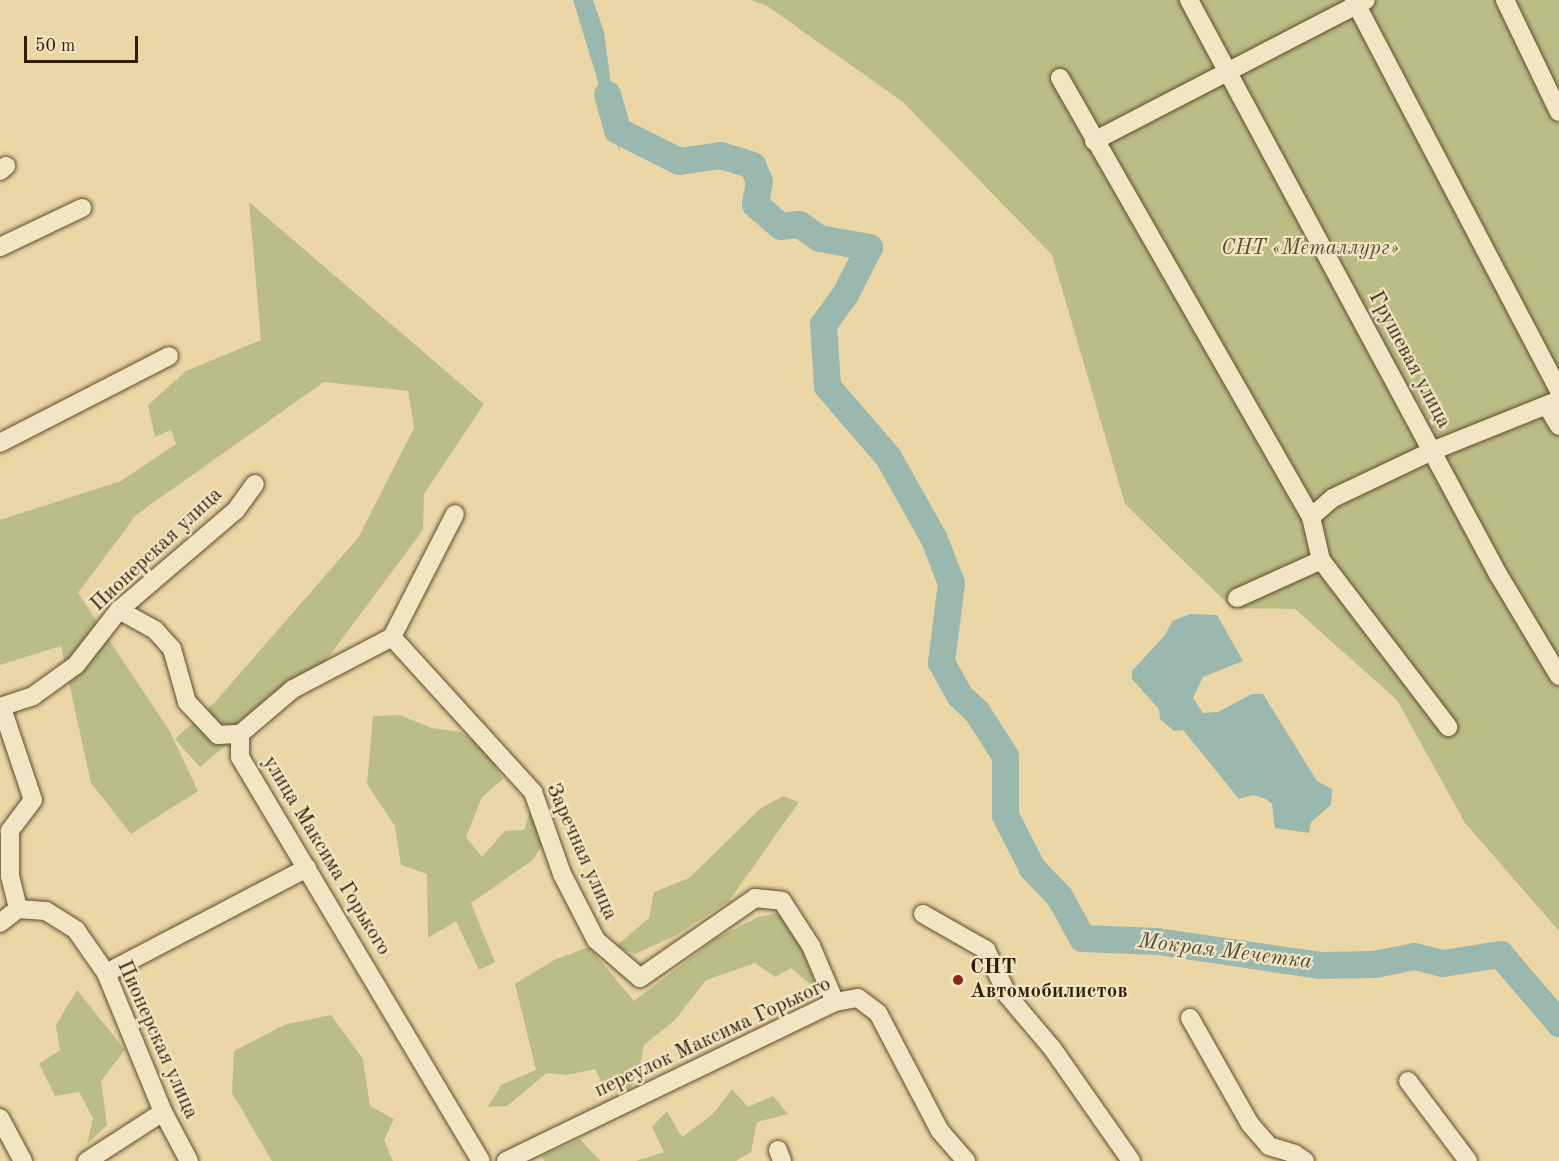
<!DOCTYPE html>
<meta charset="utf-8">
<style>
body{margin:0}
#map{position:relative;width:1559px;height:1161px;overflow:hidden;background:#ebd7a5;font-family:"Old Standard TT",serif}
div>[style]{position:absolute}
.green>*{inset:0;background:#babe85}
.water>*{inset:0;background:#9bb8af}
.river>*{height:27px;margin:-13.5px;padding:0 13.5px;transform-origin:13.5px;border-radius:13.5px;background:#9bb8af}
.roads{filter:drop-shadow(0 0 2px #604b2f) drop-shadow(0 0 2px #604b2f)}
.minor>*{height:18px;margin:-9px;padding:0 9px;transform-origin:9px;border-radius:9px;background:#f2e5c4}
.dots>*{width:16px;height:16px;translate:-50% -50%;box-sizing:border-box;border:3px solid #f2e5c4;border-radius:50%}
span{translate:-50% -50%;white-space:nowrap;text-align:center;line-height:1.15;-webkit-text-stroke:4.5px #f2e5c4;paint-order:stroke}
.park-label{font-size:21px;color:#5a4d2e;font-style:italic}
.street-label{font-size:21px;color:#311c08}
.poi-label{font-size:21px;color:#311c08;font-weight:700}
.left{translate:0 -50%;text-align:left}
.water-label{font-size:22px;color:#514b3a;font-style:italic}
.scale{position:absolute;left:24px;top:36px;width:114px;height:27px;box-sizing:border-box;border:3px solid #311c08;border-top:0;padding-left:8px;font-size:18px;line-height:21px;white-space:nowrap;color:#311c08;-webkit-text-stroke:4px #f2e5c4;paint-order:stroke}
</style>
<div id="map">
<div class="green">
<i style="clip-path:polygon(751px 0,1559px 0,1559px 931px,1465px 823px,1397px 700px,1295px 609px,1232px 608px,1125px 504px,1052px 255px,903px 102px,767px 6px)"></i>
<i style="clip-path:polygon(249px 202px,484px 404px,424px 494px,423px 530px,324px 663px,200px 767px,175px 739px,215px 702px,358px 538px,414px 428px,408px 391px,324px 382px,136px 515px,78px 593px,169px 730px,198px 791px,131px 834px,91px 783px,61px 646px,0 665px,0 520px,121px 481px,176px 444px,171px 430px,155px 437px,148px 405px,186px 371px,261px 340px)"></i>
<i style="clip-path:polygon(399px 715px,432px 728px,460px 732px,486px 750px,503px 779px,482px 797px,466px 837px,482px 857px,505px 831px,524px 830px,530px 812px,548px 835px,533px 860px,471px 903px,495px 962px,479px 970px,456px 921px,428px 938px,427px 874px,401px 865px,395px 826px,367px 784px,373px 716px)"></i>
<i style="clip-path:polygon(783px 796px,799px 802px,729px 901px,675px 936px,635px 954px,616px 946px,649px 918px,654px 892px,689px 878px,760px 809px)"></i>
<i style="clip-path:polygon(779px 913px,803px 949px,817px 990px,791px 968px,775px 977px,755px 963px,706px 980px,675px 1020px,644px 1045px,639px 1072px,628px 1093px,605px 1089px,595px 1069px,567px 1075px,547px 1073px,507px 1106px,488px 1107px,501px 1085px,536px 1070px,515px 984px,554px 960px,589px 947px,634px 1001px,717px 938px,758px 917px)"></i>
<i style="clip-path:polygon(77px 990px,125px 1050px,101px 1081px,107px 1125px,87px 1144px,93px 1118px,79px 1092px,55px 1096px,39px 1064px,60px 1050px,56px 1025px)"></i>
<i style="clip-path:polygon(331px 1015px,363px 1059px,370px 1106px,394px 1119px,384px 1140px,393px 1161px,272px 1161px,232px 1093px,234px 1051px,284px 1025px)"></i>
<i style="clip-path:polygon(732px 1089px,748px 1107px,773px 1096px,788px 1114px,757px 1122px,751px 1152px,736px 1161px,636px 1161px,664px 1152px,652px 1127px,667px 1111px,682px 1137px,713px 1114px)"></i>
<i style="clip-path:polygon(580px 1139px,600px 1161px,544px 1161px,542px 1156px)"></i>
</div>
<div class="water">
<i style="clip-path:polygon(573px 0,593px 0,604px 32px,620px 153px)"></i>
<i style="clip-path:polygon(1190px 614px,1217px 615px,1243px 661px,1203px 677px,1193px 698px,1203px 713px,1218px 712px,1252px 694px,1263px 694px,1317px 781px,1332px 789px,1331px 805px,1311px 822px,1309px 833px,1275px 828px,1272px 804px,1266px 799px,1253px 795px,1239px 799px,1183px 730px,1174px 731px,1160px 719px,1159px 709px,1132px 679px,1132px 671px,1165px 635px,1172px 621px)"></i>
</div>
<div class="river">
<i style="left:607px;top:94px;width:37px;rotate:74deg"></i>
<i style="left:617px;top:130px;width:69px;rotate:26.6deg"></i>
<i style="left:679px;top:161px;width:41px;rotate:-8.3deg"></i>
<i style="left:720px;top:155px;width:34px;rotate:17deg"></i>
<i style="left:752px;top:165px;width:17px;rotate:66deg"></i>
<i style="left:759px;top:181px;width:23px;rotate:100deg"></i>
<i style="left:755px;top:204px;width:33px;rotate:41deg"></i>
<i style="left:780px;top:226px;width:19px;rotate:-6deg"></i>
<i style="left:799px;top:224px;width:24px;rotate:35deg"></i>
<i style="left:819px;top:238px;width:51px;rotate:10.2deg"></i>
<i style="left:869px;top:247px;width:53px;rotate:117.1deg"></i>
<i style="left:845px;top:294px;width:37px;rotate:126deg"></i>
<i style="left:823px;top:324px;width:62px;rotate:86.3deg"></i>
<i style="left:827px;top:386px;width:94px;rotate:49.3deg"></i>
<i style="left:888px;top:457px;width:94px;rotate:60.7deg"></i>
<i style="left:934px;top:539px;width:47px;rotate:68.9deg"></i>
<i style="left:951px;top:583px;width:80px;rotate:97.2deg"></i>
<i style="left:941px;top:662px;width:38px;rotate:61deg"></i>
<i style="left:959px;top:695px;width:25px;rotate:43deg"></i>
<i style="left:977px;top:712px;width:52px;rotate:57.5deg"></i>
<i style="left:1005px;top:756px;width:59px;rotate:90deg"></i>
<i style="left:1005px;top:815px;width:59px;rotate:63deg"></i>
<i style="left:1032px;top:868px;width:39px;rotate:46deg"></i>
<i style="left:1059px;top:896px;width:48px;rotate:61.3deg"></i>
<i style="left:1082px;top:938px;width:75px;rotate:2.3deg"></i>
<i style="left:1157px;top:941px;width:164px;rotate:8.4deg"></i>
<i style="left:1319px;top:965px;width:55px;rotate:-1deg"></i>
<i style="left:1374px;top:964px;width:41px;rotate:-11.3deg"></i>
<i style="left:1414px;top:956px;width:29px;rotate:14deg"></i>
<i style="left:1442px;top:963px;width:59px;rotate:-8.8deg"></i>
<i style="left:1500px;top:954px;width:91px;rotate:49.5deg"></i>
</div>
<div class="roads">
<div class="minor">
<i style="left:1189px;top:0;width:652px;rotate:61.71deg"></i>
<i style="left:1498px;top:574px;width:119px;rotate:59.1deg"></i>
<i style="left:1354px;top:0;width:441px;rotate:62.3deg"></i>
<i style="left:1505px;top:0;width:124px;rotate:64.3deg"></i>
<i style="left:1060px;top:78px;width:506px;rotate:60.24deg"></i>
<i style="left:1311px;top:517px;width:44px;rotate:76.9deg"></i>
<i style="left:1321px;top:560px;width:210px;rotate:52.7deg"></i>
<i style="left:1094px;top:141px;width:306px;rotate:-27.4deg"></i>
<i style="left:0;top:171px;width:8px;rotate:-40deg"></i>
<i style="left:0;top:247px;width:91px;rotate:-25.4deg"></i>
<i style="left:1547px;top:406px;width:23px;rotate:59deg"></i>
<i style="left:0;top:443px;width:190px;rotate:-27.2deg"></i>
<i style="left:1311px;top:517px;width:29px;rotate:-41deg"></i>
<i style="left:1333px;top:498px;width:110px;rotate:-25.4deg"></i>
<i style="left:1432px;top:451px;width:137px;rotate:-21.9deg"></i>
<i style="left:1237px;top:598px;width:92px;rotate:-24.3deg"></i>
<i style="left:119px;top:610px;width:41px;rotate:29.1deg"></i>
<i style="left:155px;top:630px;width:25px;rotate:48deg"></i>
<i style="left:172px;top:649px;width:55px;rotate:74.2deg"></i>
<i style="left:187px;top:702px;width:45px;rotate:46.8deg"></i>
<i style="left:218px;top:735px;width:22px;rotate:-3deg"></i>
<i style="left:240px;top:734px;width:23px;rotate:90deg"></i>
<i style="left:240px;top:757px;width:470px;rotate:59.2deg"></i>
<i style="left:392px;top:637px;width:210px;rotate:47.7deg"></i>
<i style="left:533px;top:792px;width:87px;rotate:70.5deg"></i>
<i style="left:562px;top:874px;width:74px;rotate:62.7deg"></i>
<i style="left:596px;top:940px;width:58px;rotate:40.8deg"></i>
<i style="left:640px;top:978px;width:140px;rotate:-34.8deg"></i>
<i style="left:755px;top:898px;width:27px;rotate:6deg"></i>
<i style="left:782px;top:901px;width:54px;rotate:57.2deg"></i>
<i style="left:811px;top:946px;width:61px;rotate:66.8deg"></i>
<i style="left:0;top:707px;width:35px;rotate:-18deg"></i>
<i style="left:33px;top:696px;width:53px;rotate:-35.8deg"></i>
<i style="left:76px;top:665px;width:70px;rotate:-52deg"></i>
<i style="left:119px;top:610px;width:154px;rotate:-40.5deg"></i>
<i style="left:236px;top:510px;width:32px;rotate:-54deg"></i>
<i style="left:2px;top:708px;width:97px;rotate:71.4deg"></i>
<i style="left:33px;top:800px;width:39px;rotate:127deg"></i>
<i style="left:10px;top:831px;width:45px;rotate:90deg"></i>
<i style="left:10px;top:876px;width:34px;rotate:76deg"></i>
<i style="left:18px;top:909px;width:28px;rotate:4deg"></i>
<i style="left:46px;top:911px;width:36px;rotate:32deg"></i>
<i style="left:76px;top:930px;width:52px;rotate:55.1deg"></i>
<i style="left:106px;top:973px;width:150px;rotate:67.7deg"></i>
<i style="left:163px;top:1112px;width:55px;rotate:62deg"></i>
<i style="left:240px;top:734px;width:70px;rotate:-40.3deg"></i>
<i style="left:293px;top:689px;width:112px;rotate:-27.7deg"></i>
<i style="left:392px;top:637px;width:138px;rotate:-62.9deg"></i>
<i style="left:923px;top:914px;width:73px;rotate:29.7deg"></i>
<i style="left:986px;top:950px;width:51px;rotate:64.4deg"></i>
<i style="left:1008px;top:996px;width:68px;rotate:49.8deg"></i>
<i style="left:1052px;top:1048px;width:138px;rotate:55deg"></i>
<i style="left:0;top:923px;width:23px;rotate:-38deg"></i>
<i style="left:106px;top:973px;width:227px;rotate:-27.6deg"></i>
<i style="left:1190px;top:1018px;width:122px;rotate:60.5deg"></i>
<i style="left:1250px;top:1124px;width:29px;rotate:49deg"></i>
<i style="left:1269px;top:1146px;width:27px;rotate:17deg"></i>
<i style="left:1295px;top:1154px;width:12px;rotate:35deg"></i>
<i style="left:1408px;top:1081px;width:100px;rotate:53.1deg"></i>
<i style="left:0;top:1118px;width:49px;rotate:61.9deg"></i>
<i style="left:778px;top:1150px;width:12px;rotate:70deg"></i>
<i style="left:87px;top:1161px;width:90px;rotate:-32.8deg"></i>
<i style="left:506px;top:1161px;width:365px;rotate:-25.8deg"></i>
<i style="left:835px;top:1002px;width:23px;rotate:-10deg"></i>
<i style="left:858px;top:998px;width:25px;rotate:37deg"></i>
<i style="left:878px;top:1013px;width:133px;rotate:62.3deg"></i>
<i style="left:940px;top:1131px;width:40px;rotate:49deg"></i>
</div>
</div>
<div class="dots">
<i style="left:958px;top:980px;background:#8f2418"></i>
</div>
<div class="park-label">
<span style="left:1310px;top:249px">СНТ «Металлург»</span>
</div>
<div class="street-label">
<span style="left:1409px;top:360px;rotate:62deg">Грушевая улица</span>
<span style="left:157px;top:550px;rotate:-43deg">Пионерская улица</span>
<span style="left:581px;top:852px;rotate:66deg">Заречная улица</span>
<span style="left:326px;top:856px;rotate:59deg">улица Максима Горького</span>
<span style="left:713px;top:1038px;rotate:-25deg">переулок Максима Горького</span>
<span style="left:157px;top:1040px;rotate:66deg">Пионерская улица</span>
</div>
<div class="poi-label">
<span class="left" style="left:970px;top:980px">СНТ<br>Автомобилистов</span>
</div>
<div class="water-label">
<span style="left:1225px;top:952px;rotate:7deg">Мокрая Мечетка</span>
</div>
<div class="scale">50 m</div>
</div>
